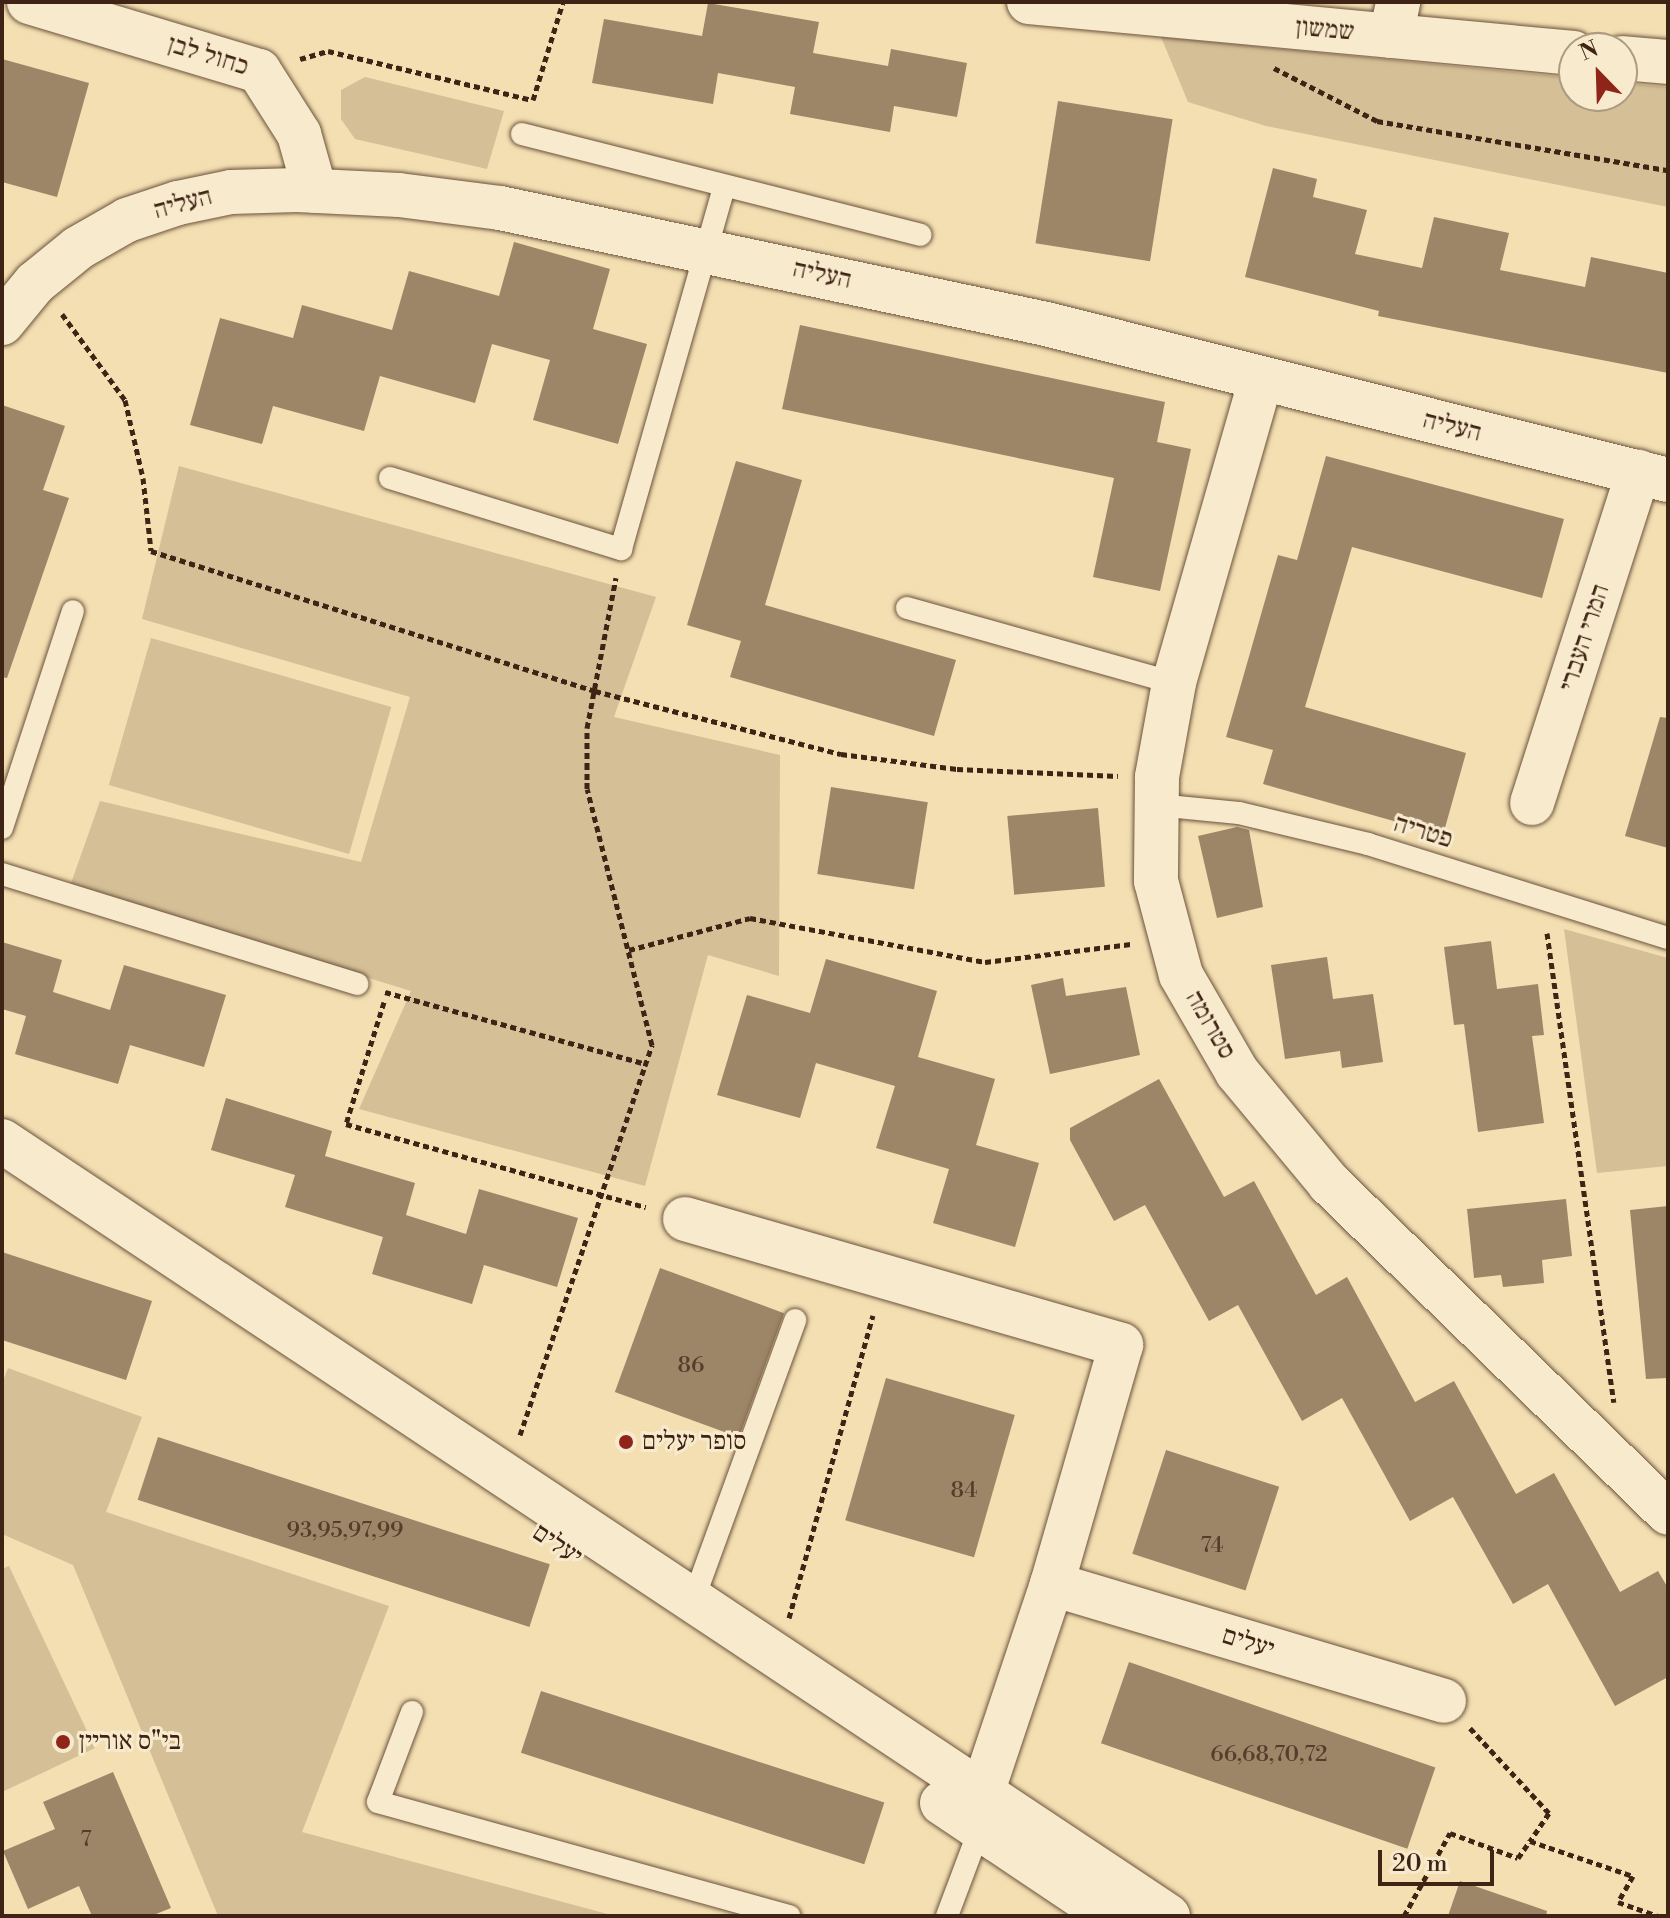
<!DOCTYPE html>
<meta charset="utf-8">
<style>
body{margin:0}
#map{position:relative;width:1670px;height:1918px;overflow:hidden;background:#f3dfb2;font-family:"Libre Bodoni","Frank Ruhl Libre",serif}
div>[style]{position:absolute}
.green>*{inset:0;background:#d4bf97;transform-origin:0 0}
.building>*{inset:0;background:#9d8567;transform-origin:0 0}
.path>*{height:5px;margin-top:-2.5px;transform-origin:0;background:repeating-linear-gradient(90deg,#3f2315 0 6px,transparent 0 10px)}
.roads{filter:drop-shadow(0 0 2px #6c523c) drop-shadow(0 0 2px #6c523c)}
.lane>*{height:22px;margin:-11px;padding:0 11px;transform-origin:11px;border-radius:11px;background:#f7eacd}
.street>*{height:44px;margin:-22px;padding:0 22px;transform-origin:22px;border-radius:22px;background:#f7eacd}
.secondary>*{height:44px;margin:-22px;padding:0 22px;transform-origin:22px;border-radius:22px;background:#f7eacd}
.dots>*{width:22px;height:22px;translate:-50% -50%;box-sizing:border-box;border:4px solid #f7eacd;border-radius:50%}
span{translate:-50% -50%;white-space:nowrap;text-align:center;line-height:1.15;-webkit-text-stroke:6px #f7eacd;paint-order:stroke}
.number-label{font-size:22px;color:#563c2a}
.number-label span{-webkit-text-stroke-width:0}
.street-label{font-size:26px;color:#3f2315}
.poi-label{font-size:26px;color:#3f2315}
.left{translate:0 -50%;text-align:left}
.frame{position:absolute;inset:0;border:4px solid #3f2315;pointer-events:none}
.north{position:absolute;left:1558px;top:32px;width:80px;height:80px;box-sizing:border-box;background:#f7eacd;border:2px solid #ad9a83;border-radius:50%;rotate:337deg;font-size:22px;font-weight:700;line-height:32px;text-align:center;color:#3f2315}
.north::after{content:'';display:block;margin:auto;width:28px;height:36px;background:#8f2418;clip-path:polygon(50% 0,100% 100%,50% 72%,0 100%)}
.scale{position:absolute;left:1378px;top:1850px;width:116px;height:36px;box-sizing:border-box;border:4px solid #3f2315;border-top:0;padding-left:10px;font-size:24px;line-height:28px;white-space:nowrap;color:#3f2315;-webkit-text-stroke:6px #f7eacd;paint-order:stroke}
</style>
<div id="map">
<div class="green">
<i style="clip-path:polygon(1161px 37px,1574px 78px,1574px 96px,1622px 96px,1622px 83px,1668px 87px,1668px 207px,1266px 126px,1188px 102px)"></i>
<i style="clip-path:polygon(365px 77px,504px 111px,487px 169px,355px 139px,341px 119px,341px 90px)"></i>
<i style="clip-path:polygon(179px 466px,656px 597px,614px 717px,780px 755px,779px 976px,708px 955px,645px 1186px,359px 1109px,411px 991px,70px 886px,100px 801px,361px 862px,410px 697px,142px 619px)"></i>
<i style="left:151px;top:638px;width:250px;height:153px;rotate:16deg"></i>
<i style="clip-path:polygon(1564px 929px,1668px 958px,1668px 1166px,1597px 1173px)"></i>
<i style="clip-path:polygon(8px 1368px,142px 1417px,106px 1512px,389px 1606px,302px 1832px,615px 1916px,218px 1916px,73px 1565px,2px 1534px,2px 1384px)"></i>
<i style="clip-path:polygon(9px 1566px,95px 1748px,2px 1792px,2px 1569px)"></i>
</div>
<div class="building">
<i style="clip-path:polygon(708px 3px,819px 22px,813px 53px,888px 66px,891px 49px,967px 63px,957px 117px,894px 106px,890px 132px,790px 114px,795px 87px,718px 73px,713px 104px,592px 83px,604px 19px,702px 36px)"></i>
<i style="clip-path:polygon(2px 59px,89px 83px,57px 197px,2px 182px)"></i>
<i style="left:1058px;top:101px;width:116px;height:144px;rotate:9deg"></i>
<i style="clip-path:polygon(1273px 168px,1317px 179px,1313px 197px,1367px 210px,1355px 254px,1422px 268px,1434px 217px,1509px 233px,1500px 270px,1585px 287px,1591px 257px,1668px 273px,1668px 373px,1378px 316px,1379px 311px,1245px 277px)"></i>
<i style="clip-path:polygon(514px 242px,610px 269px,593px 329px,647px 344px,618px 444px,533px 420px,550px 360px,492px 344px,475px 403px,380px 376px,364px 431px,273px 406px,262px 444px,190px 425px,220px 318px,293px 338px,302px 305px,392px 330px,409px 271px,499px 296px)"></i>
<i style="clip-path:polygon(800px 325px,1165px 402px,1157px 442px,1191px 449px,1160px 591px,1093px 577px,1114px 478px,782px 409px)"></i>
<i style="clip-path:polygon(2px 405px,65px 426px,43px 490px,69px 498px,7px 678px,2px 677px)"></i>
<i style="clip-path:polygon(1326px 456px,1564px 519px,1542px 598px,1352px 547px,1305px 707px,1466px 753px,1443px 835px,1263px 784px,1273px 750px,1226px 737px,1278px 555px,1297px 560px)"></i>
<i style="clip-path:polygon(736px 461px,802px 480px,765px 605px,956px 660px,934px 736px,730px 677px,741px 641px,687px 625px)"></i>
<i style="clip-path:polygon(1660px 717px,1668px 718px,1668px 848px,1625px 836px)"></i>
<i style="left:831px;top:787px;width:98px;height:88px;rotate:9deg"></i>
<i style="left:1098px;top:808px;width:79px;height:91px;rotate:85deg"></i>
<i style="clip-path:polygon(1237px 827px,1249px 830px,1263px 907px,1217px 918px,1198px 836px)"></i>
<i style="clip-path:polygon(1491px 941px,1497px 989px,1538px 984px,1544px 1035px,1532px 1036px,1544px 1123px,1478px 1132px,1464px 1024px,1454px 1025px,1444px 947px)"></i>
<i style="clip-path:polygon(2px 942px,62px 960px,53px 992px,110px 1010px,124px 965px,226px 995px,204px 1067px,130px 1045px,118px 1084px,15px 1054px,26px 1016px,2px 1009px)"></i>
<i style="clip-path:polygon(1327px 957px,1333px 999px,1373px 994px,1383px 1062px,1342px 1068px,1340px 1051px,1285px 1059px,1271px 965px)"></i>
<i style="clip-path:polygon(826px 959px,937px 991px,918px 1057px,995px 1079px,976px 1145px,1039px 1163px,1015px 1247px,933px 1223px,949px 1169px,876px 1148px,895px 1086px,816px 1063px,800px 1118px,717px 1095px,747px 995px,810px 1013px)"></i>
<i style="clip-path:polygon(1063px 978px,1066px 996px,1126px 987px,1140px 1055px,1050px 1074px,1031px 985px)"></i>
<i style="clip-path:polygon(1159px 1079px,1224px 1197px,1254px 1181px,1316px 1295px,1347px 1277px,1415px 1402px,1454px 1381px,1516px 1494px,1554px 1473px,1620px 1592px,1658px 1571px,1668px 1588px,1668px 1677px,1615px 1706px,1548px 1584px,1513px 1604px,1453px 1497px,1410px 1521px,1342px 1398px,1302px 1421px,1238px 1305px,1209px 1321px,1145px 1205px,1114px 1221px,1070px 1140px,1070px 1128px)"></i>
<i style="clip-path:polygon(226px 1098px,332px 1131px,325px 1156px,415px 1183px,406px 1215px,466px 1234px,479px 1189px,578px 1218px,557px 1287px,484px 1265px,472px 1304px,372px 1274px,383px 1237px,285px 1207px,295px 1175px,211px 1150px)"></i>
<i style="clip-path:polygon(1566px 1199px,1572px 1256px,1542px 1260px,1544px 1283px,1503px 1287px,1501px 1275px,1474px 1278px,1467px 1209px)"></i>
<i style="clip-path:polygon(1668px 1206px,1668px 1378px,1646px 1379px,1630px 1210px)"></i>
<i style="clip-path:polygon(2px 1252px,152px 1301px,126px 1380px,2px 1340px)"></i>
<i style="left:660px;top:1268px;width:132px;height:132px;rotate:20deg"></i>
<i style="left:886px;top:1378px;width:134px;height:148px;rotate:16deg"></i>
<i style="left:158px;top:1437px;width:412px;height:66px;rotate:18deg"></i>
<i style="left:1166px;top:1450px;width:119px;height:109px;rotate:18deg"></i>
<i style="left:1129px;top:1662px;width:324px;height:86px;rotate:19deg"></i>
<i style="left:541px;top:1691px;width:361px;height:65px;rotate:18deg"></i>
<i style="clip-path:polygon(113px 1772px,171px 1908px,151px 1916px,92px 1916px,79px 1886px,28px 1909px,3px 1851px,55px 1829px,43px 1802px)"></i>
<i style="clip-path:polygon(1460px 1881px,1547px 1911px,1546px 1916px,1448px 1916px)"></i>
</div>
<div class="path">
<i style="left:300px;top:59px;width:29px;rotate:-16deg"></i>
<i style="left:328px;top:51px;width:210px;rotate:13.5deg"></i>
<i style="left:1274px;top:68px;width:116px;rotate:27.2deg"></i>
<i style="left:1377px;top:121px;width:295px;rotate:9.6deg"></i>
<i style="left:533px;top:100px;width:102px;rotate:-73deg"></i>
<i style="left:62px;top:314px;width:107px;rotate:53.8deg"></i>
<i style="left:125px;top:400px;width:80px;rotate:77deg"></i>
<i style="left:143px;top:478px;width:73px;rotate:83.7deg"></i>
<i style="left:151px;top:551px;width:466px;rotate:17.5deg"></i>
<i style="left:595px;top:691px;width:254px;rotate:14.4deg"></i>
<i style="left:841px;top:754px;width:117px;rotate:7.4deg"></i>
<i style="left:957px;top:769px;width:161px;rotate:2.5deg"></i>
<i style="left:1547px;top:933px;width:474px;rotate:81.9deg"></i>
<i style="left:629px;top:950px;width:125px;rotate:-14.8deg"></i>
<i style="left:750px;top:918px;width:239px;rotate:10.6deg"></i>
<i style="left:985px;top:962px;width:147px;rotate:-7deg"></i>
<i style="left:385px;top:992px;width:271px;rotate:15.4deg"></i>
<i style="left:384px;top:1002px;width:128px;rotate:107.3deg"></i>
<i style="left:346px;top:1124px;width:311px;rotate:15.5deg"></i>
<i style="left:520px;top:1435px;width:412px;rotate:-71.3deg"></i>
<i style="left:652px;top:1045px;width:264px;rotate:-104.2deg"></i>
<i style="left:587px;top:789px;width:61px;rotate:-90deg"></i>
<i style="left:587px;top:728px;width:153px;rotate:-79.1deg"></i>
<i style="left:789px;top:1618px;width:314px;rotate:-74.5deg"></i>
<i style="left:1470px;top:1728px;width:116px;rotate:47.1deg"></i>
<i style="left:1549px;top:1813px;width:34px;rotate:124deg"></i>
<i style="left:1530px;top:1841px;width:109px;rotate:18.8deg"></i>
<i style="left:1633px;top:1876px;width:30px;rotate:120deg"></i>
<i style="left:1618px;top:1902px;width:42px;rotate:19.3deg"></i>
<i style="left:1404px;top:1916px;width:95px;rotate:-61deg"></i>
<i style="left:1450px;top:1833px;width:72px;rotate:20.2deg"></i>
<i style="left:1518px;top:1858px;width:21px;rotate:-55deg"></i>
</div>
<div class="roads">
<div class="lane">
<i style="left:522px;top:134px;width:411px;rotate:14.2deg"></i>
<i style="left:390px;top:478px;width:242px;rotate:17.1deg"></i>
<i style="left:621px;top:549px;width:376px;rotate:-74.1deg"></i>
<i style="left:907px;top:608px;width:277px;rotate:15.7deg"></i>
<i style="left:1157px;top:805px;width:82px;rotate:5.6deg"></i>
<i style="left:1239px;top:813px;width:133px;rotate:13.5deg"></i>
<i style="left:1368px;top:844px;width:314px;rotate:17.4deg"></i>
<i style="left:2px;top:828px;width:228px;rotate:-71.9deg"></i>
<i style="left:2px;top:874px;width:372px;rotate:17.2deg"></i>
<i style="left:693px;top:1601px;width:299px;rotate:-70deg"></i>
<i style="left:412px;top:1712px;width:96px;rotate:110.7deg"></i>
<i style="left:378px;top:1802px;width:427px;rotate:15.5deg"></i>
<i style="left:947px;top:1916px;width:94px;rotate:-69.4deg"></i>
</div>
<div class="street">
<i style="left:29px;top:2px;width:240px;rotate:16.7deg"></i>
<i style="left:259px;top:71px;width:75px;rotate:57.6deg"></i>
<i style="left:299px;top:134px;width:59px;rotate:74.3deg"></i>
<i style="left:1391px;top:36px;width:35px;rotate:-78deg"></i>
<i style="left:2px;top:323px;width:52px;rotate:-50.5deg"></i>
<i style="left:35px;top:283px;width:55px;rotate:-39.1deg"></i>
<i style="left:78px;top:248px;width:56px;rotate:-29.7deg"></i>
<i style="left:127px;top:220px;width:54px;rotate:-18.4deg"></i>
<i style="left:178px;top:203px;width:54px;rotate:-11.7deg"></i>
<i style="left:231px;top:192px;width:66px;rotate:-1.7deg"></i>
<i style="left:297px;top:190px;width:102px;rotate:2.8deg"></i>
<i style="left:399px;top:195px;width:102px;rotate:7.3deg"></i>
<i style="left:500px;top:208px;width:558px;rotate:11.99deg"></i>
<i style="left:1046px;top:324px;width:641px;rotate:14.08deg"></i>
<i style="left:1261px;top:379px;width:316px;rotate:106deg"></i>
<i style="left:1174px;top:683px;width:96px;rotate:100.3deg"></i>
<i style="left:1157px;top:777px;width:104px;rotate:90.6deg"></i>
<i style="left:1156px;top:881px;width:97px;rotate:75.1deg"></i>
<i style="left:1181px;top:975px;width:112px;rotate:60deg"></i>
<i style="left:1237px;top:1072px;width:144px;rotate:50.3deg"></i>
<i style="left:1329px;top:1183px;width:473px;rotate:44.2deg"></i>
<i style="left:1532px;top:803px;width:348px;rotate:-72.2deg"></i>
<i style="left:685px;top:1219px;width:454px;rotate:16.1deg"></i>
<i style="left:1121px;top:1345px;width:249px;rotate:106.1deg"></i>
<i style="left:1052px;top:1584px;width:220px;rotate:108.5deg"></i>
<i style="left:1052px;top:1584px;width:409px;rotate:16.6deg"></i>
</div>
<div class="secondary">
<i style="left:1029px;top:2px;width:547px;rotate:5.35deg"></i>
<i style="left:1622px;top:58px;width:46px;rotate:5deg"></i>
<i style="left:2px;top:1141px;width:1400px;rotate:33.61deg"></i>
<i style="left:942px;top:1803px;width:203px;rotate:33.8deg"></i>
</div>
</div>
<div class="dots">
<i style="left:626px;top:1442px;background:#8f2418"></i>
<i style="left:63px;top:1742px;background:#8f2418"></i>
</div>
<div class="number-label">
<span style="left:691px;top:1366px">86</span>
<span style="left:964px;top:1491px">84</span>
<span style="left:345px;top:1531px">93,95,97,99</span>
<span style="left:1212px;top:1546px">74</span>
<span style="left:1269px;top:1755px">66,68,70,72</span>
<span style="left:86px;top:1840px">7</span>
</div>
<div class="street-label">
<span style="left:1325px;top:30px;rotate:5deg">שמשון</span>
<span style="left:208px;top:56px;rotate:17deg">כחול לבן</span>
<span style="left:183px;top:204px;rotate:-15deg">העליה</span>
<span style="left:822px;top:275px;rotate:12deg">העליה</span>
<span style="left:1452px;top:427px;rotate:14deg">העליה</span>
<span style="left:1585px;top:638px;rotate:-72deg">המרי העברי</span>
<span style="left:1423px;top:832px;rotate:17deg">פטריה</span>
<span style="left:1210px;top:1025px;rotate:60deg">סטרומה</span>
<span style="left:557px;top:1545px;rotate:34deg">יעלים</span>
<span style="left:1248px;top:1643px;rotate:17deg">יעלים</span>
</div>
<div class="poi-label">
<span class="left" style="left:642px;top:1442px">סופר יעלים</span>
<span class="left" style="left:79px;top:1742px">בי"ס אוריין</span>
</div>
<div class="frame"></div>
<div class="north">N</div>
<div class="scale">20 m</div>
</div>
